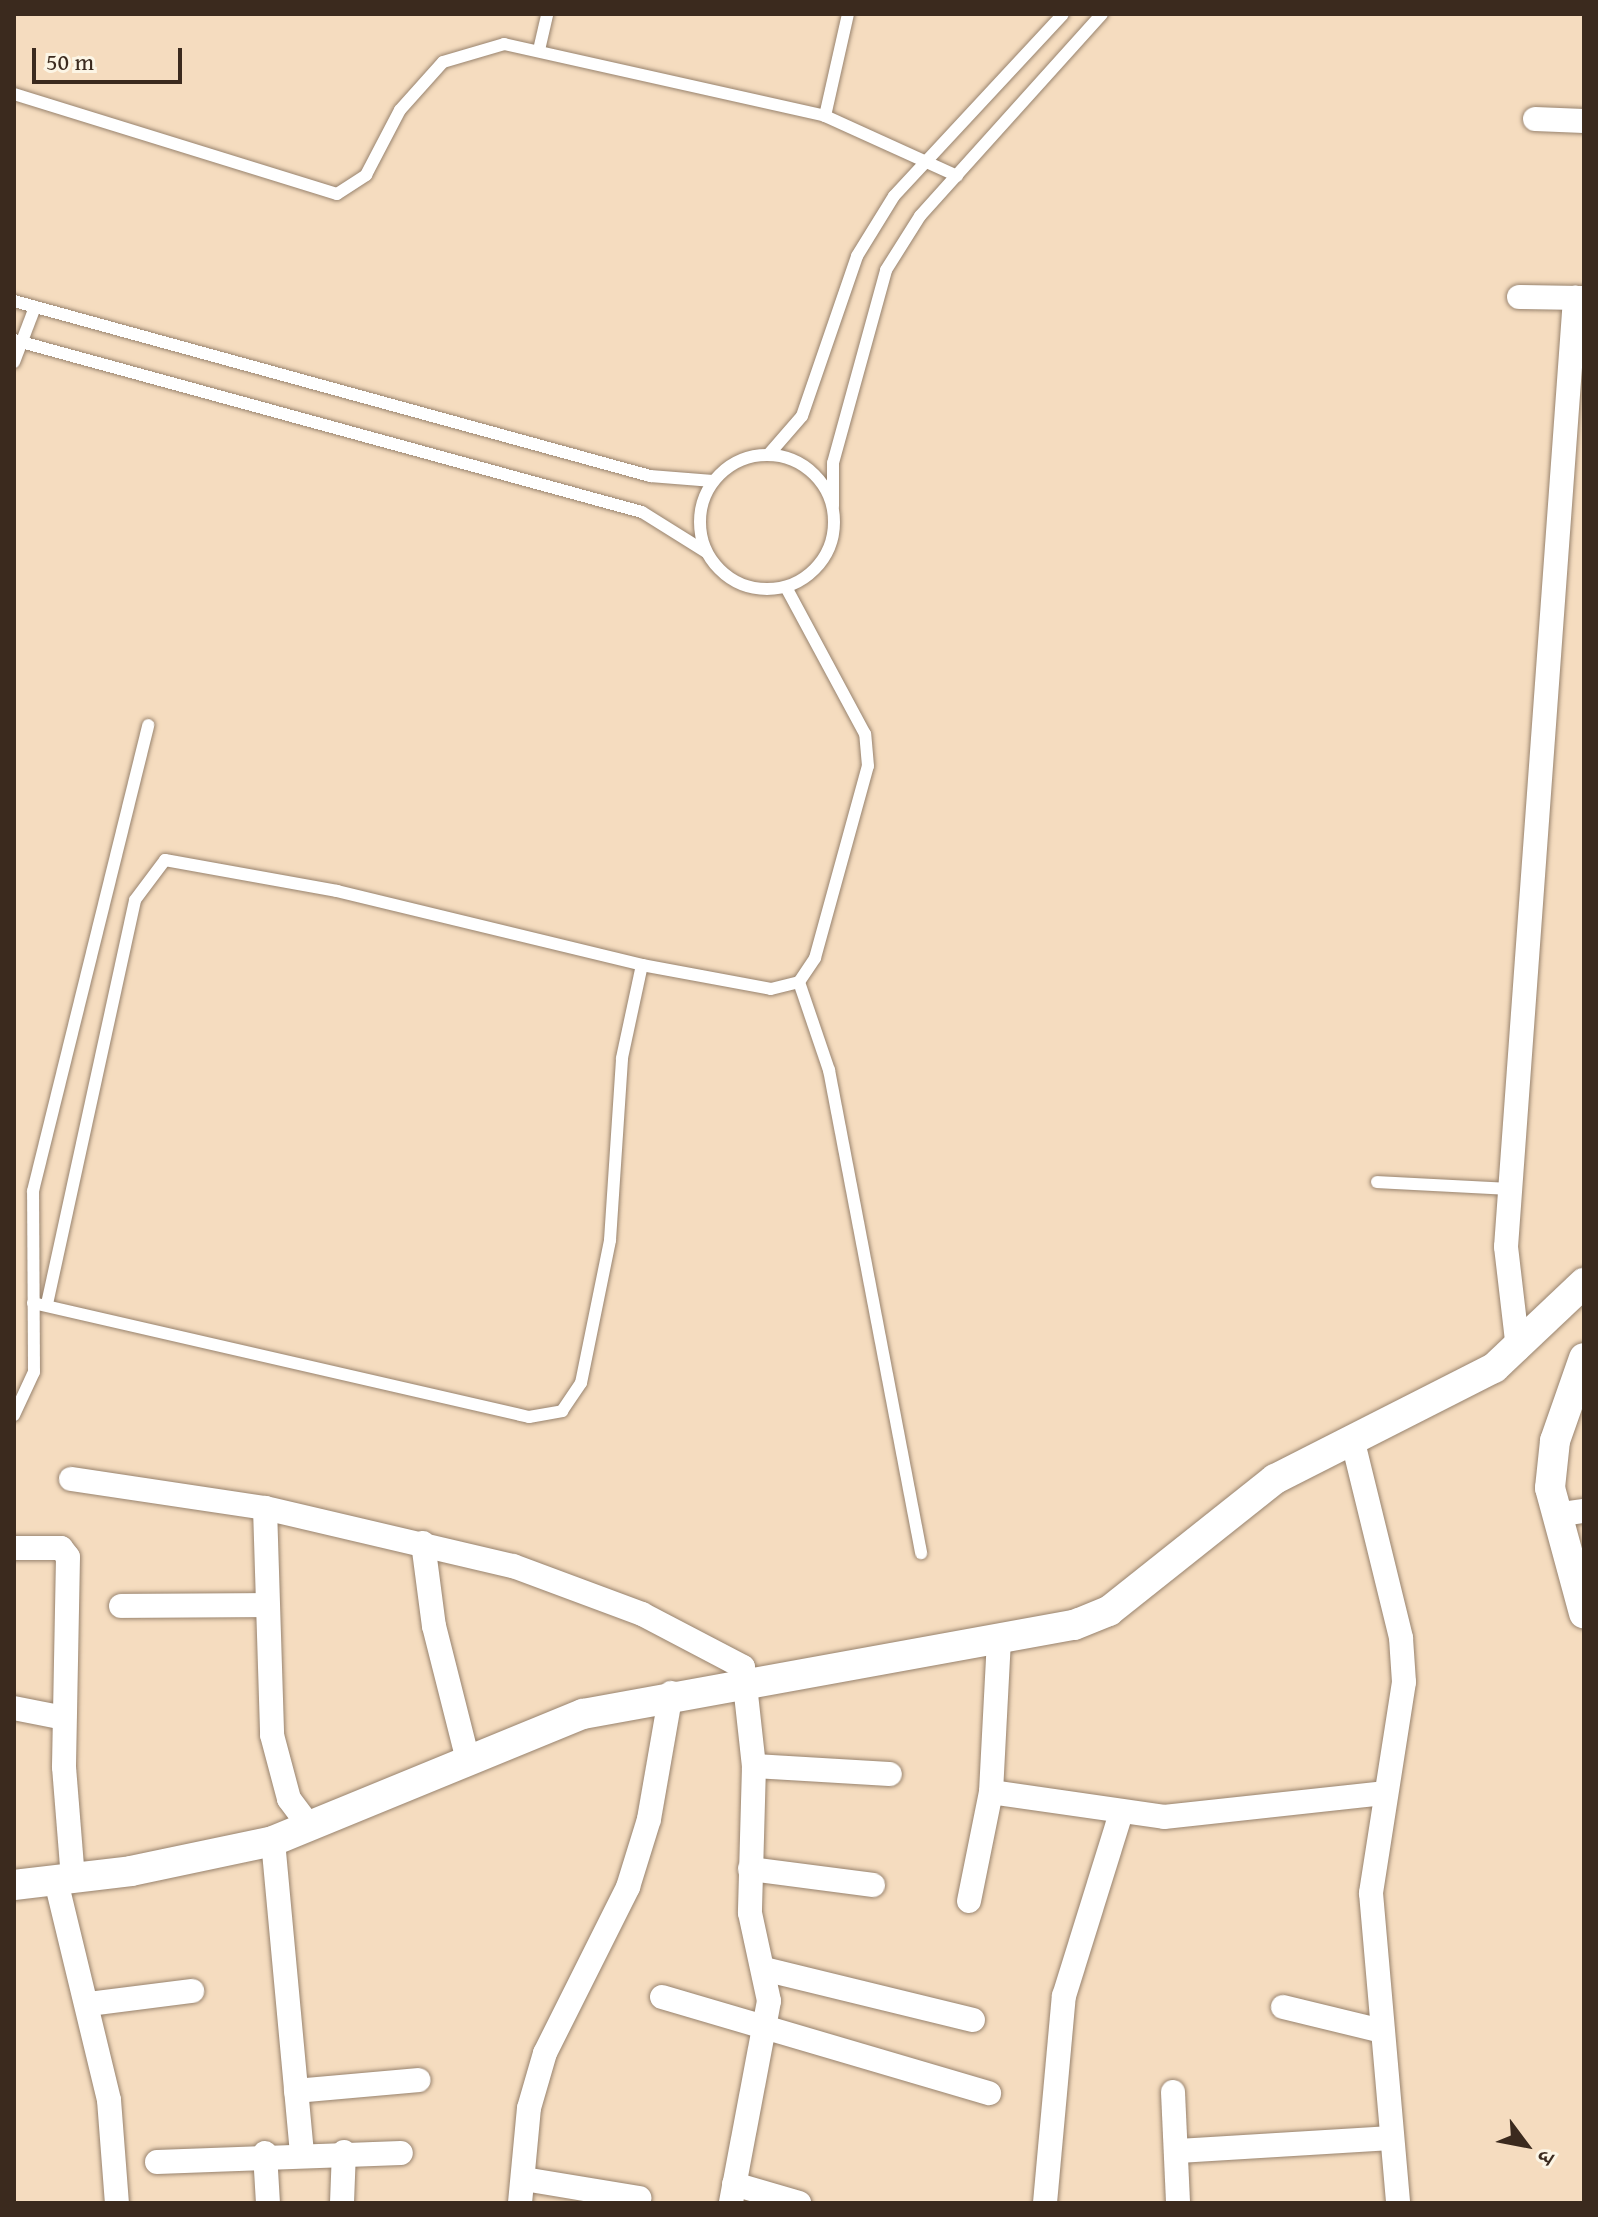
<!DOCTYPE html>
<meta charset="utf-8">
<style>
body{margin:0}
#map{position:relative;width:1598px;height:2217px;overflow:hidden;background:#f5dcbf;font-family:"Gentium Book Plus","Noto Serif Devanagari",serif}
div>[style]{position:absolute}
.roads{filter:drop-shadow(0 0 2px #98836e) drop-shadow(0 0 2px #98836e)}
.service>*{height:12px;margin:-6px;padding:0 6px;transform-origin:6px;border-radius:6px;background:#fff}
.service>.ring{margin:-6px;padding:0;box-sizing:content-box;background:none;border:12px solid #fff;border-radius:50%}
.minor>*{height:24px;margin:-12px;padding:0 12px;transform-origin:12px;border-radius:12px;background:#fff}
.tertiary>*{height:30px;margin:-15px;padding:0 15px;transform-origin:15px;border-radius:15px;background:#fff}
span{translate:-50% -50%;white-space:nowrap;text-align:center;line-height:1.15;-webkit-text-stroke:8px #fcf5e5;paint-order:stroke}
.frame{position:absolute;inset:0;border:16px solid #3b2a1e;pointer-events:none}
.north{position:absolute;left:1486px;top:2105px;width:80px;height:80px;-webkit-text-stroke:6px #fcf5e5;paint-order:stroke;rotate:122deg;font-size:22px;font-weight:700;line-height:32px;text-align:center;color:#3b2a1e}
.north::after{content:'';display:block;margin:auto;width:28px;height:36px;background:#3b2a1e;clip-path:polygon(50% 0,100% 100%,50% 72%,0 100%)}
.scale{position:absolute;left:32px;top:48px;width:150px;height:36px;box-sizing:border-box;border:4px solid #3b2a1e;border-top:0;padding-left:10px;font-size:24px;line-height:28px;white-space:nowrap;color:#3b2a1e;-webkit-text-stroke:6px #fcf5e5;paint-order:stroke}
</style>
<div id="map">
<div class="roads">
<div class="service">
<i style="left:539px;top:50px;width:37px;rotate:-77deg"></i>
<i style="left:14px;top:94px;width:338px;rotate:17.2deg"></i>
<i style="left:337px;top:194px;width:35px;rotate:-33deg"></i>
<i style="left:366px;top:175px;width:73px;rotate:-62.4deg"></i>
<i style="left:400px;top:110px;width:64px;rotate:-48.1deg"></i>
<i style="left:443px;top:62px;width:64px;rotate:-16.4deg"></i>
<i style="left:504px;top:44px;width:329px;rotate:12.6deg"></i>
<i style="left:825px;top:116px;width:145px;rotate:24.4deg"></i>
<i style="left:825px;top:116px;width:105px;rotate:-77.3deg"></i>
<i style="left:14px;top:301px;width:660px;rotate:15.38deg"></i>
<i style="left:650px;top:476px;width:63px;rotate:4.5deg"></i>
<i style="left:14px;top:340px;width:651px;rotate:15.32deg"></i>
<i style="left:642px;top:512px;width:75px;rotate:32deg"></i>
<i style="left:14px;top:362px;width:59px;rotate:-69.1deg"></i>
<i style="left:769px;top:454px;width:50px;rotate:-49deg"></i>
<i style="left:802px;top:416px;width:169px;rotate:-71deg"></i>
<i style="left:857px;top:256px;width:70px;rotate:-58.3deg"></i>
<i style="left:894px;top:196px;width:248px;rotate:-47.1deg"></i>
<i class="ring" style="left:700px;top:455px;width:122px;height:122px"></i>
<i style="left:833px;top:506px;width:43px;rotate:-90deg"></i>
<i style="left:833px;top:463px;width:200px;rotate:-74.6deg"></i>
<i style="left:886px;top:270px;width:64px;rotate:-57.8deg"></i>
<i style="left:920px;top:216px;width:272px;rotate:-48deg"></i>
<i style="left:799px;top:982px;width:93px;rotate:71.2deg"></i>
<i style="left:829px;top:1070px;width:492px;rotate:79.2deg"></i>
<i style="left:1377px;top:1182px;width:132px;rotate:3deg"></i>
<i style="left:33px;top:1303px;width:509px;rotate:12.94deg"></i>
<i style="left:529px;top:1417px;width:34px;rotate:-10deg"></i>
<i style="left:562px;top:1411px;width:34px;rotate:-56deg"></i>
<i style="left:581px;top:1383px;width:146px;rotate:-78.5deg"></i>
<i style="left:610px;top:1240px;width:182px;rotate:-86.2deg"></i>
<i style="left:622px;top:1058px;width:95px;rotate:-77.9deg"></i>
<i style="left:47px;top:1304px;width:413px;rotate:-77.7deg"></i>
<i style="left:135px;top:900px;width:50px;rotate:-53.1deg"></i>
<i style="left:165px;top:860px;width:175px;rotate:10.2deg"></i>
<i style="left:337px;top:891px;width:314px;rotate:13.6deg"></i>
<i style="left:642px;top:965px;width:131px;rotate:10.5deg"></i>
<i style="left:771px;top:989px;width:29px;rotate:-14deg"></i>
<i style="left:799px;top:982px;width:29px;rotate:-56deg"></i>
<i style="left:815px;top:958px;width:199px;rotate:-74.6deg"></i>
<i style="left:868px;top:766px;width:32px;rotate:-95deg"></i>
<i style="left:865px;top:734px;width:167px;rotate:-118.3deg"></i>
<i style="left:14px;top:1415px;width:47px;rotate:-65.1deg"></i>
<i style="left:34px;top:1372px;width:181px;rotate:-90.3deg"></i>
<i style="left:33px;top:1191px;width:480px;rotate:-76.1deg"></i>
</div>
<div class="minor">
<i style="left:1535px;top:119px;width:49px;rotate:2.3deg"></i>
<i style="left:1519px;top:297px;width:65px;rotate:0.9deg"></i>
<i style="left:1518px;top:1349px;width:103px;rotate:-96.7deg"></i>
<i style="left:1506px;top:1247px;width:952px;rotate:-85.84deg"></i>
<i style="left:1352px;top:1438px;width:206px;rotate:76.2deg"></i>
<i style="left:1401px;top:1638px;width:44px;rotate:86.1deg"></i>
<i style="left:1404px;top:1682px;width:214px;rotate:98.9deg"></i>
<i style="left:1371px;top:1893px;width:311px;rotate:85deg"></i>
<i style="left:71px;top:1479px;width:196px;rotate:8.5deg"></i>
<i style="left:265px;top:1508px;width:255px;rotate:13.2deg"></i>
<i style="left:513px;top:1566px;width:138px;rotate:20.4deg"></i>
<i style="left:642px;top:1614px;width:114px;rotate:27.7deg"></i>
<i style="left:743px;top:1667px;width:100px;rotate:83.7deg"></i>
<i style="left:754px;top:1766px;width:147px;rotate:91.6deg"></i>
<i style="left:750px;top:1913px;width:90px;rotate:77.8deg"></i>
<i style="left:769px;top:2001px;width:206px;rotate:100.7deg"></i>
<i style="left:265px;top:1508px;width:227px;rotate:88.2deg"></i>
<i style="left:272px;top:1735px;width:66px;rotate:75.1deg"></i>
<i style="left:289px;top:1799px;width:34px;rotate:53deg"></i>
<i style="left:1555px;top:1515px;width:29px;rotate:-8deg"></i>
<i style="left:423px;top:1543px;width:84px;rotate:82.5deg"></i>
<i style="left:434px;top:1626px;width:134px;rotate:75.8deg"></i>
<i style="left:14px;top:1548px;width:47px"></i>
<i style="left:61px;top:1548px;width:11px;rotate:52deg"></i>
<i style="left:68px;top:1557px;width:210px;rotate:91.1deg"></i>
<i style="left:64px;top:1767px;width:112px;rotate:85.4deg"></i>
<i style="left:121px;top:1606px;width:145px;rotate:-0.4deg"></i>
<i style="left:14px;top:1708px;width:51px;rotate:11.3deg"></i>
<i style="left:754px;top:1766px;width:136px;rotate:3.4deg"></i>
<i style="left:991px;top:1792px;width:175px;rotate:8.2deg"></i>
<i style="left:1164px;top:1817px;width:221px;rotate:-6.2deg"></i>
<i style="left:273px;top:1841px;width:312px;rotate:84.7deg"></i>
<i style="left:750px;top:1869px;width:124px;rotate:7.4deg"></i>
<i style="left:56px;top:1881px;width:225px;rotate:76.4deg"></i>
<i style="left:109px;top:2100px;width:103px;rotate:85.6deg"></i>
<i style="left:969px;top:1901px;width:111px;rotate:-78.6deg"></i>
<i style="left:991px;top:1792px;width:154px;rotate:-87deg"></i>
<i style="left:768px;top:1970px;width:211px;rotate:13.7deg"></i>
<i style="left:662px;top:1997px;width:341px;rotate:16.4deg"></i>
<i style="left:89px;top:2004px;width:104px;rotate:-7.2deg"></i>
<i style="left:1283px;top:2007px;width:102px;rotate:13.6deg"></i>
<i style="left:296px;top:2091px;width:123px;rotate:-5.1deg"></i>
<i style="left:1173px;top:2092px;width:111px;rotate:87.4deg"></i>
<i style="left:1178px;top:2151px;width:214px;rotate:-3.5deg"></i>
<i style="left:265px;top:2153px;width:50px;rotate:86.6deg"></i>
<i style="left:157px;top:2162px;width:244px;rotate:-2.1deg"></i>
<i style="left:524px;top:2179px;width:117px;rotate:9.4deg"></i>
<i style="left:734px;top:2184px;width:68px;rotate:16.3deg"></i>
<i style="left:342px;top:2203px;width:51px;rotate:-87.8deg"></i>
<i style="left:520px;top:2203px;width:95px;rotate:-84.6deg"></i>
<i style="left:529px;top:2108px;width:57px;rotate:-73.8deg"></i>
<i style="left:545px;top:2053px;width:186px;rotate:-63.4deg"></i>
<i style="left:628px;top:1887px;width:71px;rotate:-72.8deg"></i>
<i style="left:649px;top:1819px;width:128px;rotate:-80.1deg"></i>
<i style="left:1045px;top:2203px;width:208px;rotate:-84.8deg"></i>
<i style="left:1064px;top:1996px;width:192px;rotate:-72.7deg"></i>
</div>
<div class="tertiary">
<i style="left:1584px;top:1358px;width:88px;rotate:109.3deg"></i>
<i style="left:1555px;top:1441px;width:47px;rotate:96.1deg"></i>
<i style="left:1550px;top:1488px;width:130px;rotate:74.8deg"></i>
<i style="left:14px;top:1885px;width:118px;rotate:-6.8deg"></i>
<i style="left:131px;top:1871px;width:145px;rotate:-11.9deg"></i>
<i style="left:273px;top:1841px;width:335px;rotate:-22.3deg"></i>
<i style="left:583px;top:1714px;width:499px;rotate:-10.3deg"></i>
<i style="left:1074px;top:1625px;width:38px;rotate:-22deg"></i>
<i style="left:1109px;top:1611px;width:212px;rotate:-38.5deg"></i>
<i style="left:1275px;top:1479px;width:246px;rotate:-26.9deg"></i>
<i style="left:1494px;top:1368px;width:124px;rotate:-43.4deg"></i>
</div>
</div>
<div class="frame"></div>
<div class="north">उ</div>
<div class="scale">50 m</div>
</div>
